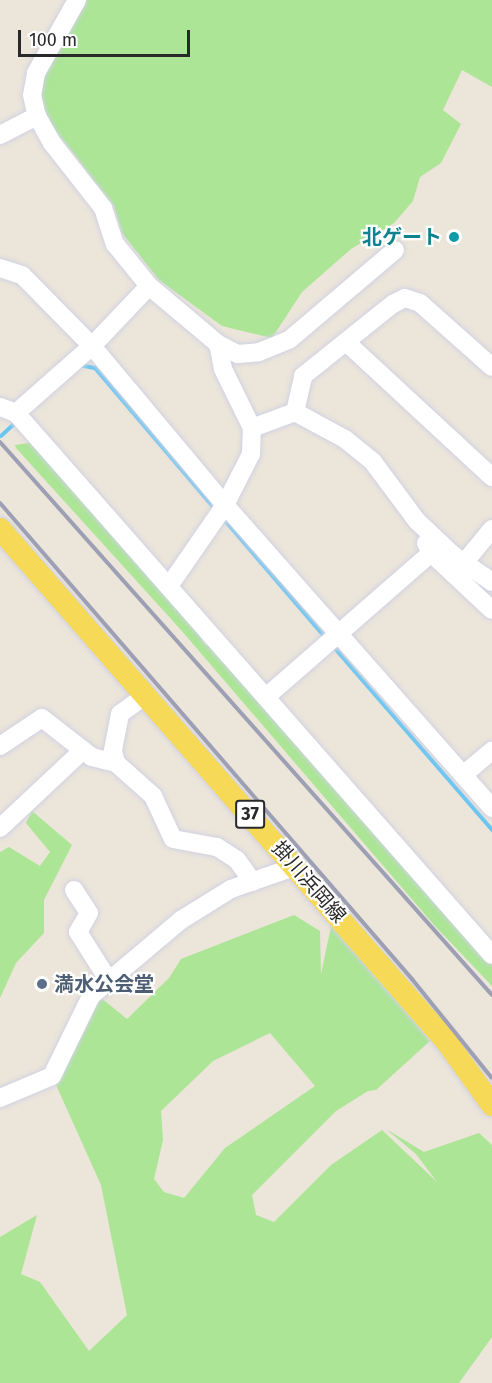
<!DOCTYPE html>
<meta charset="utf-8">
<style>
body{margin:0}
#map{position:relative;width:492px;height:1383px;overflow:hidden;background:#ece5da;font-family:"Fira Sans","Noto Sans JP",sans-serif}
div>[style]{position:absolute}
.green>*{inset:0;background:#abe595}
.stream>*{height:4px;margin:-2px;padding:0 2px;transform-origin:2px;border-radius:2px;background:#69c6f2}
.roads{filter:drop-shadow(0 0 2px #d0d2e3) drop-shadow(0 0 2px #d0d2e3)}
.minor>*{height:18px;margin:-9px;padding:0 9px;transform-origin:9px;border-radius:9px;background:#fff}
.major>*{height:22px;margin:-11px;padding:0 11px;transform-origin:11px;border-radius:11px;background:#f5d957}
.rail>*{height:4px;margin:-2px;padding:0 2px;transform-origin:2px;border-radius:2px;background:#9d9fb4}
.dots>*{width:16px;height:16px;translate:-50% -50%;box-sizing:border-box;border:3px solid #fff;border-radius:50%}
span{translate:-50% -50%;white-space:nowrap;text-align:center;line-height:1.15;-webkit-text-stroke:4.5px #fff;paint-order:stroke}
.shield-label span{padding:2px 4px;background:#fff;border:2px solid;border-radius:4px;-webkit-text-stroke-width:0}
.shield-label{font-size:18px;color:#292929;font-weight:700}
.culture-label{font-size:20px;color:#0d838f;font-weight:700}
.right{translate:-100% -50%;text-align:right}
.street-label{font-size:20px;color:#292929}
.service-label{font-size:20px;color:#4e5e75;font-weight:700}
.left{translate:0 -50%;text-align:left}
.scale{position:absolute;left:18px;top:30px;width:172px;height:27px;box-sizing:border-box;border:3px solid #292929;border-top:0;padding-left:8px;font-size:18px;line-height:21px;white-space:nowrap;color:#292929;-webkit-text-stroke:4px #fff;paint-order:stroke}
</style>
<div id="map">
<div class="green">
<i style="clip-path:polygon(87px 0,492px 0,492px 87px,462px 70px,443px 110px,461px 124px,441px 163px,420px 177px,413px 201px,394px 223px,351px 249px,302px 292px,272px 338px,222px 326px,159px 280px,122px 233px,114px 206px,43px 114px,38px 97px,40px 74px)"></i>
<i style="clip-path:polygon(29px 443px,62px 473px,205px 634px,201px 638px,205px 645px,212px 641px,492px 962px,492px 986px,434px 925px,181px 630px,16px 448px,15px 445px)"></i>
<i style="clip-path:polygon(32px 811px,72px 845px,44px 900px,44px 933px,16px 963px,0 998px,0 852px,9px 847px,40px 866px,50px 852px,26px 823px)"></i>
<i style="clip-path:polygon(evenodd,294px 915px,320px 931px,321px 974px,332px 922px,430px 1041px,376px 1090px,368px 1091px,336px 1111px,252px 1195px,256px 1215px,274px 1222px,331px 1165px,382px 1130px,437px 1182px,416px 1154px,386px 1129px,424px 1152px,479px 1133px,492px 1145px,492px 1337px,459px 1383px,0 1383px,0 1237px,37px 1215px,21px 1274px,40px 1282px,89px 1351px,127px 1315px,101px 1185px,52px 1076px,95px 993px,127px 1019px,169px 978px,181px 959px,294px 915px,270px 1033px,315px 1086px,225px 1148px,184px 1198px,164px 1192px,154px 1179px,163px 1140px,161px 1111px,213px 1061px,270px 1033px)"></i>
</div>
<div class="stream">
<i style="left:79px;top:365px;width:16px;rotate:11deg"></i>
<i style="left:95px;top:368px;width:185px;rotate:49.6deg"></i>
<i style="left:1px;top:436px;width:21px;rotate:-43deg"></i>
<i style="left:222px;top:517px;width:158px;rotate:49.4deg"></i>
<i style="left:332px;top:645px;width:245px;rotate:49.1deg"></i>
</div>
<div class="roads">
<div class="minor">
<i style="left:77px;top:0;width:84px;rotate:119.3deg"></i>
<i style="left:36px;top:73px;width:22px;rotate:100deg"></i>
<i style="left:32px;top:95px;width:22px;rotate:77deg"></i>
<i style="left:37px;top:116px;width:31px;rotate:61deg"></i>
<i style="left:52px;top:143px;width:83px;rotate:51.9deg"></i>
<i style="left:103px;top:208px;width:38px;rotate:72deg"></i>
<i style="left:115px;top:244px;width:54px;rotate:51deg"></i>
<i style="left:149px;top:286px;width:90px;rotate:40deg"></i>
<i style="left:218px;top:344px;width:22px;rotate:27deg"></i>
<i style="left:238px;top:354px;width:21px;rotate:-5deg"></i>
<i style="left:259px;top:352px;width:32px;rotate:-22deg"></i>
<i style="left:289px;top:340px;width:139px;rotate:-40.3deg"></i>
<i style="left:0;top:135px;width:42px;rotate:-27.2deg"></i>
<i style="left:0;top:268px;width:23px;rotate:18deg"></i>
<i style="left:22px;top:275px;width:100px;rotate:45.4deg"></i>
<i style="left:92px;top:346px;width:101px;rotate:138.6deg"></i>
<i style="left:16px;top:413px;width:17px;rotate:-159deg"></i>
<i style="left:149px;top:286px;width:83px;rotate:133.5deg"></i>
<i style="left:92px;top:346px;width:207px;rotate:50.1deg"></i>
<i style="left:225px;top:505px;width:404px;rotate:48.6deg"></i>
<i style="left:346px;top:342px;width:199px;rotate:42.8deg"></i>
<i style="left:295px;top:412px;width:37px;rotate:-77deg"></i>
<i style="left:303px;top:376px;width:115px;rotate:-38.7deg"></i>
<i style="left:393px;top:304px;width:13px;rotate:-27deg"></i>
<i style="left:405px;top:298px;width:16px;rotate:18deg"></i>
<i style="left:420px;top:303px;width:96px;rotate:41.6deg"></i>
<i style="left:16px;top:413px;width:721px;rotate:48.71deg"></i>
<i style="left:252px;top:428px;width:46px;rotate:-20.4deg"></i>
<i style="left:295px;top:412px;width:57px;rotate:28.4deg"></i>
<i style="left:345px;top:439px;width:36px;rotate:39deg"></i>
<i style="left:373px;top:462px;width:74px;rotate:53.3deg"></i>
<i style="left:417px;top:521px;width:50px;rotate:43.4deg"></i>
<i style="left:453px;top:555px;width:47px;rotate:34.7deg"></i>
<i style="left:426px;top:543px;width:11px;rotate:63deg"></i>
<i style="left:431px;top:553px;width:83px;rotate:43.1deg"></i>
<i style="left:464px;top:563px;width:44px;rotate:-50.5deg"></i>
<i style="left:169px;top:586px;width:98px;rotate:-55.3deg"></i>
<i style="left:225px;top:505px;width:57px;rotate:-63deg"></i>
<i style="left:251px;top:454px;width:26px;rotate:-88deg"></i>
<i style="left:252px;top:428px;width:66px;rotate:-116.2deg"></i>
<i style="left:223px;top:369px;width:25px;rotate:-101deg"></i>
<i style="left:146px;top:695px;width:32px;rotate:144deg"></i>
<i style="left:120px;top:714px;width:38px;rotate:101deg"></i>
<i style="left:113px;top:751px;width:12px;rotate:76deg"></i>
<i style="left:116px;top:763px;width:50px;rotate:41.7deg"></i>
<i style="left:153px;top:796px;width:47px;rotate:65.1deg"></i>
<i style="left:173px;top:839px;width:45px;rotate:10.3deg"></i>
<i style="left:217px;top:847px;width:24px;rotate:33deg"></i>
<i style="left:237px;top:860px;width:27px;rotate:54deg"></i>
<i style="left:266px;top:697px;width:219px;rotate:-41.1deg"></i>
<i style="left:0;top:746px;width:50px;rotate:-33.7deg"></i>
<i style="left:42px;top:718px;width:63px;rotate:38deg"></i>
<i style="left:92px;top:757px;width:25px;rotate:14deg"></i>
<i style="left:463px;top:775px;width:38px;rotate:-40deg"></i>
<i style="left:0;top:828px;width:114px;rotate:-43.2deg"></i>
<i style="left:74px;top:890px;width:27px;rotate:57deg"></i>
<i style="left:89px;top:913px;width:22px;rotate:120deg"></i>
<i style="left:78px;top:932px;width:58px;rotate:57.7deg"></i>
<i style="left:0;top:1098px;width:56px;rotate:-22.9deg"></i>
<i style="left:52px;top:1076px;width:89px;rotate:-64deg"></i>
<i style="left:91px;top:996px;width:118px;rotate:-40.2deg"></i>
<i style="left:181px;top:920px;width:59px;rotate:-31.8deg"></i>
<i style="left:231px;top:889px;width:70px;rotate:-19.2deg"></i>
</div>
<div class="major">
<i style="left:0;top:529px;width:679px;rotate:48.94deg"></i>
<i style="left:446px;top:1041px;width:79px;rotate:54.3deg"></i>
</div>
</div>
<div class="rail">
<i style="left:0;top:442px;width:740px;rotate:48.34deg"></i>
<i style="left:0;top:503px;width:630px;rotate:49.12deg"></i>
<i style="left:412px;top:979px;width:127px;rotate:51.1deg"></i>
</div>
<div class="dots">
<i style="left:454px;top:237px;background:#0f9aa8"></i>
<i style="left:42px;top:984px;background:#5c6f8a"></i>
</div>
<div class="shield-label">
<span style="left:250px;top:814px">37</span>
</div>
<div class="culture-label">
<span class="right" style="left:442px;top:237px">北ゲート</span>
</div>
<div class="street-label">
<span style="left:309px;top:882px;rotate:49deg">掛川浜岡線</span>
</div>
<div class="service-label">
<span class="left" style="left:54px;top:984px">満水公会堂</span>
</div>
<div class="scale">100 m</div>
</div>
